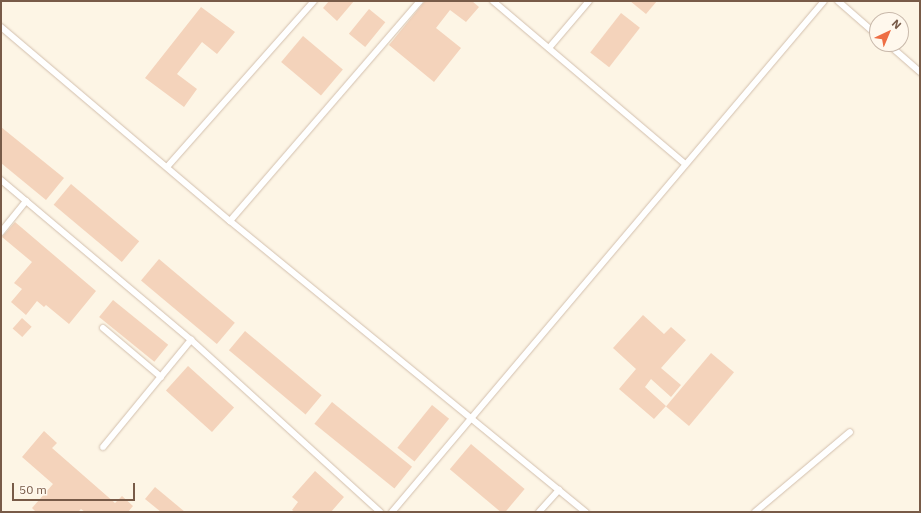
<!DOCTYPE html>
<style>
body{margin:0}
#map{position:relative;width:921px;height:513px;overflow:hidden;background:#fdf5e5;font-family:"IBM Plex Sans",sans-serif}
div>[style]{position:absolute}
.building>*{inset:0;background:#f4d3bb;transform-origin:0 0}
.roads{filter:drop-shadow(0 0 1px #d2bfad) drop-shadow(0 0 1px #d2bfad)}
.service>*{height:6px;margin:-3px;padding:0 3px;transform-origin:3px;border-radius:3px;background:#fff}
span{translate:-50% -50%;white-space:nowrap;text-align:center;line-height:1.15;-webkit-text-stroke:3.5px #fff8ed;paint-order:stroke}
.frame{position:absolute;inset:0;border:2px solid #785b48;pointer-events:none}
.north{position:absolute;left:869px;top:12px;width:40px;height:40px;box-sizing:border-box;background:#fff8ed;border:1px solid #c9b9ab;border-radius:50%;rotate:44deg;font-size:11px;font-weight:700;line-height:16px;text-align:center;color:#785b48}
.north::after{content:'';display:block;margin:auto;width:14px;height:18px;background:#ee6e44;clip-path:polygon(50% 0,100% 100%,50% 72%,0 100%)}
.scale{position:absolute;left:12px;top:483px;width:123px;height:18px;box-sizing:border-box;border:2px solid #785b48;border-top:0;padding-left:5px;font-size:12px;line-height:14px;white-space:nowrap;color:#785b48;-webkit-text-stroke:3px #fff8ed;paint-order:stroke}
</style>
<div id="map">
<div class="building">
<i style="clip-path:polygon(329px 1px,354px 1px,337px 21px,323px 8px)"></i>
<i style="clip-path:polygon(425px 1px,472px 1px,479px 7px,466px 22px,450px 10px,436px 28px,461px 48px,434px 82px,389px 45px)"></i>
<i style="clip-path:polygon(630px 1px,657px 1px,646px 14px)"></i>
<i style="clip-path:polygon(201px 7px,235px 32px,217px 54px,202px 42px,177px 74px,197px 89px,184px 107px,145px 78px)"></i>
<i style="left:369px;top:9px;width:21px;height:32px;rotate:39deg"></i>
<i style="left:621px;top:13px;width:24px;height:50px;rotate:38deg"></i>
<i style="left:303px;top:36px;width:52px;height:34px;rotate:40deg"></i>
<i style="clip-path:polygon(1px 127px,64px 178px,46px 200px,1px 163px)"></i>
<i style="left:71px;top:184px;width:89px;height:27px;rotate:40deg"></i>
<i style="clip-path:polygon(15px 222px,96px 291px,69px 324px,46px 305px,44px 307px,37px 301px,26px 315px,11px 302px,22px 289px,14px 283px,32px 262px,2px 237px)"></i>
<i style="left:159px;top:259px;width:99px;height:28px;rotate:40deg"></i>
<i style="left:113px;top:300px;width:71px;height:22px;rotate:39deg"></i>
<i style="clip-path:polygon(643px 315px,664px 334px,671px 327px,686px 340px,661px 368px,681px 385px,671px 397px,651px 379px,645px 387px,666px 406px,654px 419px,619px 389px,636px 369px,613px 348px)"></i>
<i style="left:22px;top:318px;width:13px;height:14px;rotate:42deg"></i>
<i style="left:245px;top:331px;width:100px;height:25px;rotate:40deg"></i>
<i style="left:711px;top:353px;width:30px;height:70px;rotate:40deg"></i>
<i style="left:188px;top:366px;width:62px;height:33px;rotate:42deg"></i>
<i style="left:332px;top:402px;width:103px;height:28px;rotate:39deg"></i>
<i style="left:432px;top:405px;width:22px;height:55px;rotate:39deg"></i>
<i style="clip-path:polygon(44px 431px,57px 443px,52px 448px,115px 503px,122px 496px,133px 506px,128px 512px,85px 512px,81px 509px,78px 512px,36px 512px,32px 508px,53px 484px,22px 457px)"></i>
<i style="left:471px;top:444px;width:70px;height:33px;rotate:40deg"></i>
<i style="clip-path:polygon(315px 471px,344px 497px,331px 512px,295px 512px,292px 510px,298px 502px,292px 497px)"></i>
<i style="clip-path:polygon(155px 487px,185px 512px,161px 512px,145px 499px)"></i>
</div>
<div class="roads">
<div class="service">
<i style="left:493px;top:1px;width:252px;rotate:40.3deg"></i>
<i style="left:838px;top:1px;width:52px;rotate:41.1deg"></i>
<i style="left:1px;top:27px;width:300px;rotate:40.3deg"></i>
<i style="left:230px;top:221px;width:460px;rotate:39.3deg"></i>
<i style="left:888px;top:44px;width:43px;rotate:41.2deg"></i>
<i style="left:549px;top:48px;width:62px;rotate:-49.6deg"></i>
<i style="left:167px;top:167px;width:222px;rotate:-48.5deg"></i>
<i style="left:1px;top:180px;width:248px;rotate:40.1deg"></i>
<i style="left:191px;top:340px;width:256px;rotate:42.3deg"></i>
<i style="left:230px;top:221px;width:291px;rotate:-49.2deg"></i>
<i style="left:1px;top:232px;width:40px;rotate:-51deg"></i>
<i style="left:103px;top:328px;width:76px;rotate:40.2deg"></i>
<i style="left:103px;top:447px;width:139px;rotate:-50.6deg"></i>
<i style="left:392px;top:512px;width:669px;rotate:-49.79deg"></i>
<i style="left:539px;top:512px;width:30px;rotate:-48deg"></i>
<i style="left:755px;top:512px;width:124px;rotate:-40.1deg"></i>
</div>
</div>
<div class="frame"></div>
<div class="north">N</div>
<div class="scale">50 m</div>
</div>
